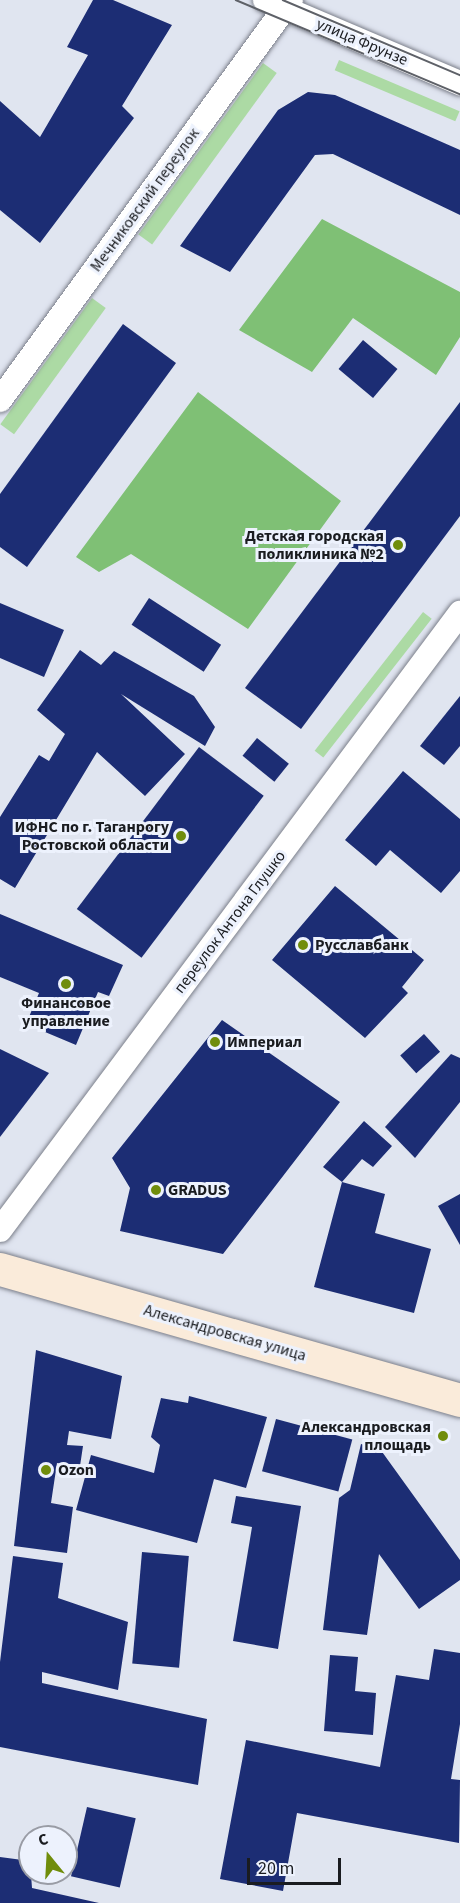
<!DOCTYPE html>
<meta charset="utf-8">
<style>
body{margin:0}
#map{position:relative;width:460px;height:1903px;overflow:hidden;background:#e0e5f0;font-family:"Source Sans 3",sans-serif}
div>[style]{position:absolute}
.green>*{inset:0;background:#acdaa4;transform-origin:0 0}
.forest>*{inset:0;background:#7fc075}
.building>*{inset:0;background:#1c2d74;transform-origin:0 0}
.roads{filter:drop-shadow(0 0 2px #7b7f8a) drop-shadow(0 0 2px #7b7f8a)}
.minor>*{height:24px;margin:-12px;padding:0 12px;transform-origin:12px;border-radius:12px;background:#fff}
.secondary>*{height:33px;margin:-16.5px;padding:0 16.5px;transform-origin:16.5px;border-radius:16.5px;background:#faebda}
.tram>*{height:1.5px;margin:-0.75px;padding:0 0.75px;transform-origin:0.75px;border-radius:0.75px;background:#5e6168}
.dots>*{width:16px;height:16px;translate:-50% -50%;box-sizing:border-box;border:3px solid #edf2fd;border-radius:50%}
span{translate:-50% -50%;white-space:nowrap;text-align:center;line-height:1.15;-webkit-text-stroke:6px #edf2fd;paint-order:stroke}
.street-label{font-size:16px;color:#1a1c20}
.poi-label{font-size:16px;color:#1a1c20;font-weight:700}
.right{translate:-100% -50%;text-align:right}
.left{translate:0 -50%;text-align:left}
.north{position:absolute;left:18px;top:1825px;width:60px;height:60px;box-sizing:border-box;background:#edf2fd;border:2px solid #999ca5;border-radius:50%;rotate:342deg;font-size:16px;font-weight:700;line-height:24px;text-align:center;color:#1a1c20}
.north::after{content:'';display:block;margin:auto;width:21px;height:27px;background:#708d0b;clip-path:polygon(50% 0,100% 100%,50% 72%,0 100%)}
.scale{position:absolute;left:247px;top:1858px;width:94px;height:27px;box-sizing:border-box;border:3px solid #1a1c20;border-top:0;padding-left:8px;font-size:18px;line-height:21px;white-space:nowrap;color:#1a1c20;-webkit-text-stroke:4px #edf2fd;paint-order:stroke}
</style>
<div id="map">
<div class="green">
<i style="left:339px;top:60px;width:131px;height:11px;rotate:23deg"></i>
<i style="left:263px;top:63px;width:17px;height:212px;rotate:36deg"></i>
<i style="left:92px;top:298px;width:17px;height:156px;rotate:36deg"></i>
<i style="left:423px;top:612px;width:11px;height:176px;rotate:38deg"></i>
</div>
<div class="forest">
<i style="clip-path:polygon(322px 219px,460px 292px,460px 337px,436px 375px,353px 318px,312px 372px,239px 330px)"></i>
<i style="clip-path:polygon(198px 392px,341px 501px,248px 629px,131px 554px,99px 572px,76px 557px)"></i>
</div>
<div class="building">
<i style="clip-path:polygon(93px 0,113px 0,172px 25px,122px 106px,134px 118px,40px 243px,0 210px,0 101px,40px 137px,88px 55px,67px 47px)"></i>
<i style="clip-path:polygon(308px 92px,335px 95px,460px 150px,460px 215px,333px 154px,315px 155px,230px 272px,180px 246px,278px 110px)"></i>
<i style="clip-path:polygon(123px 324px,176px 363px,27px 567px,0 547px,0 494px)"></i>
<i style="left:363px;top:340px;width:45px;height:38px;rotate:40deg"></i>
<i style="clip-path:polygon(460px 402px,460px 516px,301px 729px,245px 688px)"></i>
<i style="left:149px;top:598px;width:86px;height:32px;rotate:33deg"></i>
<i style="clip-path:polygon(0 603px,64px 630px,44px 677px,0 658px)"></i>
<i style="clip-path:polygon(80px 650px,101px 665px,114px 651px,194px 696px,215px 727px,205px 746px,121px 694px,185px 754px,145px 796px,97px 752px,15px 888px,0 879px,0 817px,39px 755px,49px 761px,65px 734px,37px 710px)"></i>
<i style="clip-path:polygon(460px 696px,460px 746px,444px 765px,420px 746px)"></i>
<i style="left:257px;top:738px;width:41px;height:23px;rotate:39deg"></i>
<i style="left:199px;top:747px;width:81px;height:203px;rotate:37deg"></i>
<i style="clip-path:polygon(403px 771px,460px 819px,460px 871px,441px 893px,390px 850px,376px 866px,345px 840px)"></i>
<i style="clip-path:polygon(335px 886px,424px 960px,402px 987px,408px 993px,365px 1038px,272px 960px)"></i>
<i style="clip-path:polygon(0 914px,123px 965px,109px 996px,98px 992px,76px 1045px,26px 1024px,39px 993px,0 977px)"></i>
<i style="clip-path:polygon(222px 1020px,340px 1102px,223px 1254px,120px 1231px,130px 1188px,112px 1158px)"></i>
<i style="left:424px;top:1034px;width:24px;height:32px;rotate:48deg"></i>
<i style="clip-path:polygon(0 1049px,49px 1073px,0 1137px)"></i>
<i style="clip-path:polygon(451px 1054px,460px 1058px,460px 1102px,415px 1158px,385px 1127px)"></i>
<i style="clip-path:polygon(364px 1121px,392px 1146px,373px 1167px,362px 1159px,342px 1182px,323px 1167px)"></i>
<i style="clip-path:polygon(342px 1182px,385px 1194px,375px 1233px,431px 1249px,414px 1313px,314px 1287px)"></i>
<i style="clip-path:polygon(460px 1194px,460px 1245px,438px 1206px)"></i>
<i style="clip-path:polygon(36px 1350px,122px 1376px,111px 1439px,69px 1431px,67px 1445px,83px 1446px,80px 1466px,57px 1463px,51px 1503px,73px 1507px,67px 1553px,14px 1546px)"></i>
<i style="clip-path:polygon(189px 1396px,267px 1417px,246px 1488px,214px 1479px,197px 1543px,76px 1510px,91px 1455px,154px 1473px,160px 1445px,151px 1437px,161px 1398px,188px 1403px)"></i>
<i style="left:276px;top:1419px;width:79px;height:54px;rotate:15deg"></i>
<i style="clip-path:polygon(361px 1444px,380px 1449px,460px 1560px,460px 1580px,419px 1609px,379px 1554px,367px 1635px,323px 1630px,339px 1498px,350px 1490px)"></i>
<i style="clip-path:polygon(236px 1496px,301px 1506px,278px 1649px,233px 1641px,252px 1527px,231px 1523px)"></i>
<i style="left:142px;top:1552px;width:47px;height:112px;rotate:5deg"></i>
<i style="clip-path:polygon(13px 1556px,63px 1563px,58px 1598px,128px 1622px,118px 1690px,42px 1672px,42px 1683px,207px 1719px,198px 1785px,0 1747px,0 1662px)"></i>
<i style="clip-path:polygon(434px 1649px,460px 1653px,460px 1724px,451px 1779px,460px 1780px,459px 1843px,297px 1813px,283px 1891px,220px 1879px,246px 1740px,380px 1767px,396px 1675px,429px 1680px)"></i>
<i style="clip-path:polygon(330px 1655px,358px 1657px,355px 1691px,376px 1693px,373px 1735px,324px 1731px)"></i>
<i style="left:87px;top:1807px;width:50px;height:71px;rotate:13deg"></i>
<i style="clip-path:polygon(0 1857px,30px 1861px,32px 1888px,99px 1903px,0 1903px)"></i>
</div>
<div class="roads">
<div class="minor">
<i style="left:265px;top:0;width:212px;rotate:23.1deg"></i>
<i style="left:0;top:400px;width:495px;rotate:-54deg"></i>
<i style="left:0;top:1230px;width:770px;rotate:-53.29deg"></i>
</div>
<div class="secondary">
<i style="left:0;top:1269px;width:478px;rotate:15.9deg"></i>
</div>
</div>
<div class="tram">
<i style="left:236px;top:0;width:243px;rotate:22.8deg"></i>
<i style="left:283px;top:0;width:192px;rotate:23deg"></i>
</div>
<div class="dots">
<i style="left:398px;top:545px;background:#708d0b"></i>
<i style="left:181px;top:836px;background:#708d0b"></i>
<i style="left:303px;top:945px;background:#708d0b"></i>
<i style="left:66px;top:984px;background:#708d0b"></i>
<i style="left:215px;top:1042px;background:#708d0b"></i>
<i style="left:156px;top:1190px;background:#708d0b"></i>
<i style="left:443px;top:1436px;background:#708d0b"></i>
<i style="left:46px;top:1470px;background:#708d0b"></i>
</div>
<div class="street-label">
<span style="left:362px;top:42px;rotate:23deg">улица Фрунзе</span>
<span style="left:145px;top:200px;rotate:-54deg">Мечниковский переулок</span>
<span style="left:230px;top:922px;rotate:-53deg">переулок Антона Глушко</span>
<span style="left:225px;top:1333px;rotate:16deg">Александровская улица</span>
</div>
<div class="poi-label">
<span class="right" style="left:384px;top:545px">Детская городская<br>поликлиника №2</span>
<span class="right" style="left:169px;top:836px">ИФНС по г. Таганрогу<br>Ростовской области</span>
<span class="left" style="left:315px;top:945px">Русславбанк</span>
<span style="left:66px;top:1012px">Финансовое<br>управление</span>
<span class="left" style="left:227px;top:1042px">Империал</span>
<span class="left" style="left:168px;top:1190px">GRADUS</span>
<span class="right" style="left:431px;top:1436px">Александровская<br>площадь</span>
<span class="left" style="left:58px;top:1470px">Ozon</span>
</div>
<div class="north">С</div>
<div class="scale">20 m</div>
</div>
